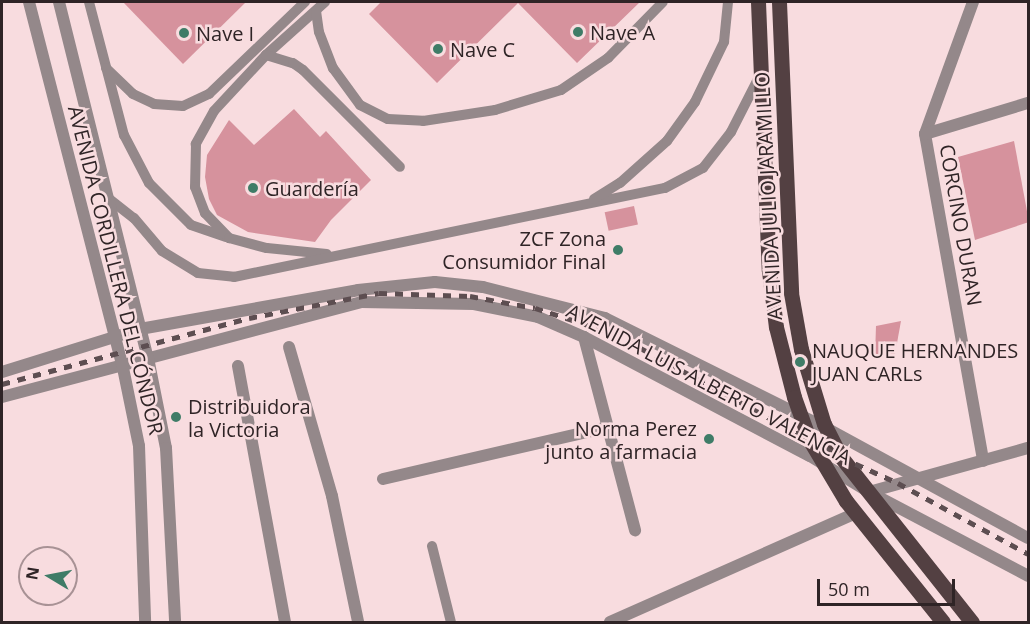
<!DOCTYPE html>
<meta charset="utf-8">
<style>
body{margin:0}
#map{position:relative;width:1030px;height:624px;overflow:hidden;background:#f8dcdf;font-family:"Open Sans",sans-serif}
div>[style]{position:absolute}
.building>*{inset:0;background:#d6929d;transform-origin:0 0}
.service>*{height:10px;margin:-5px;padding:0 5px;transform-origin:5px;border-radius:5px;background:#94888a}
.minor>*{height:12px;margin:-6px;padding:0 6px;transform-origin:6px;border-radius:6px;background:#94888a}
.tertiary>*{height:12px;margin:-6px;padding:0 6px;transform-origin:6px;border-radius:6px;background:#94888a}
.primary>*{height:15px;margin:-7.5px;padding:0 7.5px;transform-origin:7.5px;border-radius:7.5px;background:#534042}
.rail>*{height:4.5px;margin-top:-2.25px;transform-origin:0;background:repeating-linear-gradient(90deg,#5d4e51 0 8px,transparent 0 16px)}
.dots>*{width:16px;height:16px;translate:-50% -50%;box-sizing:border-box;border:3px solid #f8dcdf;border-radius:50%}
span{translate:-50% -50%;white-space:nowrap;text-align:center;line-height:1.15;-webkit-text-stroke:5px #f8dcdf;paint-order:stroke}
.poi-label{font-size:20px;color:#2f2426}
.left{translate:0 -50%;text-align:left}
.right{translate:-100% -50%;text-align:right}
.street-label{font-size:20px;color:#2f2426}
.frame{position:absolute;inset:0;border:3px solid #2f2426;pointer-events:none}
.north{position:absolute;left:18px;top:546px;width:60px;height:60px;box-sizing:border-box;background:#f8dcdf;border:2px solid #a89295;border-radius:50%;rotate:280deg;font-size:16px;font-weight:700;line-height:24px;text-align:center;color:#2f2426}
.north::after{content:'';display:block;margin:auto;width:21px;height:27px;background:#3f7c67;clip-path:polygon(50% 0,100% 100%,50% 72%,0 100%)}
.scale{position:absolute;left:817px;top:579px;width:138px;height:27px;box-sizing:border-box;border:3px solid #2f2426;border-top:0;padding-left:8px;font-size:18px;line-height:21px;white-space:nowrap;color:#2f2426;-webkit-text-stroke:4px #f8dcdf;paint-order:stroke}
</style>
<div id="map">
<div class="building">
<i style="clip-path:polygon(123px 2px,246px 2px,183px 64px)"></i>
<i style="clip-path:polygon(381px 2px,640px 2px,577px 63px,518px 3px,437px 83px,369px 14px)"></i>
<i style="clip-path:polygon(294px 109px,320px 137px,326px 131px,371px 180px,331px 220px,315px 242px,248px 232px,217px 215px,209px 199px,205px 177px,207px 155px,229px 120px,254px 145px)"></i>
<i style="clip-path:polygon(1014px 141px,1029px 222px,975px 240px,958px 157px)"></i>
<i style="left:634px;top:206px;width:19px;height:30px;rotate:78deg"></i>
<i style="clip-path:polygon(901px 321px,895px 354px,875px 356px,876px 326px)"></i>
</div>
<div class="service">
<i style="left:89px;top:2px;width:138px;rotate:75.3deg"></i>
<i style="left:124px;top:135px;width:54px;rotate:62.5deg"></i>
<i style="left:149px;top:183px;width:59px;rotate:45deg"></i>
<i style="left:191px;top:225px;width:37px;rotate:19deg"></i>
<i style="left:325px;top:2px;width:79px;rotate:138.1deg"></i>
<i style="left:266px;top:55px;width:76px;rotate:132.9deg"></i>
<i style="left:214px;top:111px;width:38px;rotate:119deg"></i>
<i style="left:196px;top:144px;width:43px;rotate:91.3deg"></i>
<i style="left:195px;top:187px;width:28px;rotate:69deg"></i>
<i style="left:205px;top:213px;width:35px;rotate:46deg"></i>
<i style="left:229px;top:238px;width:39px;rotate:15deg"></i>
<i style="left:267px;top:248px;width:60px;rotate:5.7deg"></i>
<i style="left:316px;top:11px;width:21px;rotate:82deg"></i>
<i style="left:319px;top:32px;width:39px;rotate:69deg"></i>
<i style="left:333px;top:68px;width:46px;rotate:53.9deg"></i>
<i style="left:360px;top:105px;width:31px;rotate:27deg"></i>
<i style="left:388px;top:119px;width:35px;rotate:3deg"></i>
<i style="left:423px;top:121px;width:73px;rotate:-8.7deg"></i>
<i style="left:495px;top:110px;width:69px;rotate:-16.9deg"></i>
<i style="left:561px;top:90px;width:57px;rotate:-34.2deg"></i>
<i style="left:608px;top:58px;width:78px;rotate:-45.5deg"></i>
<i style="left:266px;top:55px;width:28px;rotate:17deg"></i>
<i style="left:293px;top:63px;width:12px;rotate:35deg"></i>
<i style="left:303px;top:70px;width:137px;rotate:45deg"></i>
<i style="left:106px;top:68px;width:37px;rotate:44deg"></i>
<i style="left:133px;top:94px;width:23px;rotate:25deg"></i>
<i style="left:154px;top:104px;width:29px;rotate:4deg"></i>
<i style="left:183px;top:106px;width:29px;rotate:-25deg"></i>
<i style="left:209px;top:94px;width:133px;rotate:-43.8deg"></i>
<i style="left:108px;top:198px;width:33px;rotate:38deg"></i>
<i style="left:134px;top:218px;width:43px;rotate:49.7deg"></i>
<i style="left:162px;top:251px;width:42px;rotate:31.4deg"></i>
<i style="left:198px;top:273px;width:36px;rotate:6deg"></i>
<i style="left:234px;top:277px;width:440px;rotate:-11.7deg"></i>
<i style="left:665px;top:188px;width:43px;rotate:-27.8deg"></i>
<i style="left:703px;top:168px;width:46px;rotate:-52.1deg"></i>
<i style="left:731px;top:132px;width:64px;rotate:-63deg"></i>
<i style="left:594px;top:199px;width:31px;rotate:-32deg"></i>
<i style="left:620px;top:183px;width:63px;rotate:-41.8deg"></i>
<i style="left:667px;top:141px;width:48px;rotate:-54.3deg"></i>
<i style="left:695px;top:102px;width:67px;rotate:-64.2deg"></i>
<i style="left:724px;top:42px;width:40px;rotate:-84.3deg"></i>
<i style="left:432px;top:546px;width:78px;rotate:76deg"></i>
</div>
<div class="minor">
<i style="left:973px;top:2px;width:140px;rotate:110deg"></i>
<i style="left:925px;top:134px;width:332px;rotate:79.9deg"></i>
<i style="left:925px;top:134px;width:108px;rotate:-16.8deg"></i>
<i style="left:584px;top:337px;width:200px;rotate:75.2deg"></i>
<i style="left:289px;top:347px;width:155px;rotate:73.9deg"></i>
<i style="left:332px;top:496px;width:129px;rotate:78.3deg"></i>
<i style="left:238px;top:366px;width:260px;rotate:79.6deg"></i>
<i style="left:2px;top:372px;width:145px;rotate:-17.3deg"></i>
<i style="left:140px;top:329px;width:221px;rotate:-10.1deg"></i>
<i style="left:358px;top:290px;width:77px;rotate:-5.9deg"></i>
<i style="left:435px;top:282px;width:48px;rotate:5.9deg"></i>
<i style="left:483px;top:287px;width:126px;rotate:14.3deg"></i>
<i style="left:605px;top:318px;width:247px;rotate:26.5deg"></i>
<i style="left:826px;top:428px;width:230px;rotate:28.6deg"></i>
<i style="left:2px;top:397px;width:371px;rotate:-14.8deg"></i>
<i style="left:361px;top:302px;width:113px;rotate:1deg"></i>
<i style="left:474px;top:304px;width:65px;rotate:11.5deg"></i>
<i style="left:538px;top:317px;width:50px;rotate:23.5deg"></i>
<i style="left:584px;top:337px;width:255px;rotate:27.8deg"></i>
<i style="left:810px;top:456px;width:69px;rotate:31.4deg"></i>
<i style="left:869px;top:492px;width:180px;rotate:27.8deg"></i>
<i style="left:383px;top:479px;width:231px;rotate:-13deg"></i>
<i style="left:869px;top:492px;width:165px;rotate:-15.5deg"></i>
<i style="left:610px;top:622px;width:269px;rotate:-23.9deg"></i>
</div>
<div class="tertiary">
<i style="left:29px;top:2px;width:373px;rotate:75.6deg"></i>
<i style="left:122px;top:363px;width:85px;rotate:78.4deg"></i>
<i style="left:139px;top:446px;width:176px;rotate:88deg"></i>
<i style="left:59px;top:2px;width:367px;rotate:76deg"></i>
<i style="left:148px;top:358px;width:92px;rotate:78.7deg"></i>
<i style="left:166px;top:448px;width:174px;rotate:87deg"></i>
</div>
<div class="primary">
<i style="left:758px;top:2px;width:269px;rotate:87.7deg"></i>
<i style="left:769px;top:271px;width:56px;rotate:82.9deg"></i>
<i style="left:776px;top:327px;width:72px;rotate:75.6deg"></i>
<i style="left:794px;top:397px;width:45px;rotate:70.3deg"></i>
<i style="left:809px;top:439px;width:72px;rotate:59.2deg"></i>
<i style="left:846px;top:501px;width:155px;rotate:51.3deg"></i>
<i style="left:779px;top:2px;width:291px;rotate:87.6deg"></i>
<i style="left:791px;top:293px;width:57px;rotate:79.9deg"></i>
<i style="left:801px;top:349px;width:78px;rotate:73deg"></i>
<i style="left:824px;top:424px;width:37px;rotate:63deg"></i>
<i style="left:841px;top:457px;width:211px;rotate:51.6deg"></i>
</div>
<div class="rail">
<i style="left:2px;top:384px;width:256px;rotate:-15deg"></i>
<i style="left:249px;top:318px;width:132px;rotate:-10.9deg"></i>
<i style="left:379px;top:293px;width:91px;rotate:1.9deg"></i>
<i style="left:470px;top:296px;width:66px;rotate:10.5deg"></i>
<i style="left:535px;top:308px;width:82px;rotate:17.8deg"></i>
<i style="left:613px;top:333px;width:260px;rotate:28.5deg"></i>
<i style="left:841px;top:457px;width:63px;rotate:24.5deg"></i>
<i style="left:898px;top:483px;width:148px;rotate:28.6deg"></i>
</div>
<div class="dots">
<i style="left:578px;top:32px;background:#3f7c67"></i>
<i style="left:184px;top:33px;background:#3f7c67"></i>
<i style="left:438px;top:49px;background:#3f7c67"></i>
<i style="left:253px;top:188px;background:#3f7c67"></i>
<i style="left:618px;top:250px;background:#3f7c67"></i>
<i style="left:800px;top:362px;background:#3f7c67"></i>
<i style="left:176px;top:417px;background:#3f7c67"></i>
<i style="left:709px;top:439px;background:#3f7c67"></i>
</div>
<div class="poi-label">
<span class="left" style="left:590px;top:32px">Nave A</span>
<span class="left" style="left:196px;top:33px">Nave I</span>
<span class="left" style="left:450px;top:49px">Nave C</span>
<span class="left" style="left:265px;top:188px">Guardería</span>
<span class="right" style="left:606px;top:250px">ZCF Zona<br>Consumidor Final</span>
<span class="left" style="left:812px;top:362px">NAUQUE HERNANDES<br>JUAN CARLs</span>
<span class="left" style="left:188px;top:418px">Distribuidora<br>la Victoria</span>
<span class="right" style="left:697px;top:440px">Norma Perez<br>junto a farmacia</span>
</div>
<div class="street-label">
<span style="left:768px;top:196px;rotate:-93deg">AVENIDA JULIO JARAMILLO</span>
<span style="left:961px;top:225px;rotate:80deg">CORCINO DURAN</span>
<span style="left:116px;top:270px;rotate:76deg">AVENIDA CORDILLERA DEL CÓNDOR</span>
<span style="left:709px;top:384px;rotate:28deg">AVENIDA LUIS ALBERTO VALENCIA</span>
</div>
<div class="frame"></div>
<div class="north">N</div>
<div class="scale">50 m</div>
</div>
